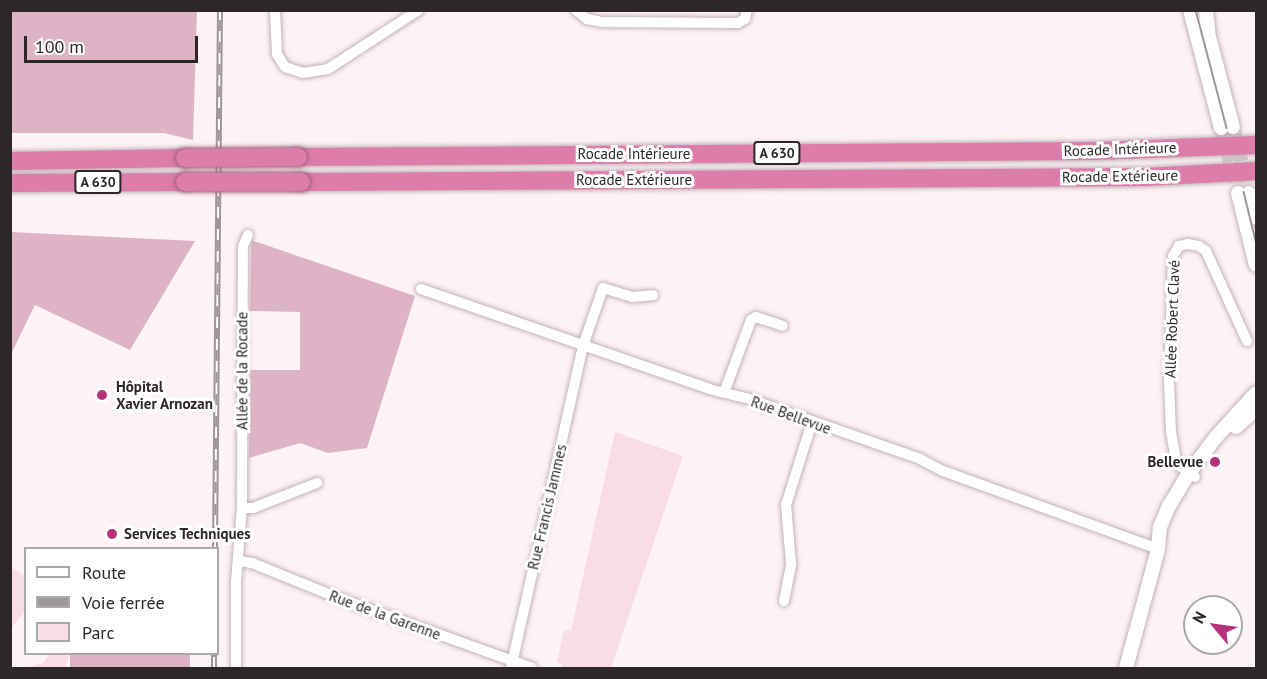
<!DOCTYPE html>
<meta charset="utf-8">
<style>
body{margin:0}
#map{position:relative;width:1267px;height:679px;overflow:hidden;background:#fdf2f6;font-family:"PT Sans",sans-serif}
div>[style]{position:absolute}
.green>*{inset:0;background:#fadce8}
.forest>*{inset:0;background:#deb3c5;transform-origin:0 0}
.secondary-tunnel>*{height:14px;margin-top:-7px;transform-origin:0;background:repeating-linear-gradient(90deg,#d3c9cd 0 14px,transparent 0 21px)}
.roads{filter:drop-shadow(0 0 2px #c3b3b9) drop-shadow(0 0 2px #c3b3b9)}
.street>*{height:10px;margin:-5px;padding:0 5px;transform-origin:5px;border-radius:5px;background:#fff}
.secondary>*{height:14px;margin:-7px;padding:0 7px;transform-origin:7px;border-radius:7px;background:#fff}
.highway>*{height:18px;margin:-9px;padding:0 9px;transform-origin:9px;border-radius:9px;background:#dd7da9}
.tram>*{height:1.5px;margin:-0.75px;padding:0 0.75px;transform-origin:0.75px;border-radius:0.75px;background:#9f9699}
.rail>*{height:6px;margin-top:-3px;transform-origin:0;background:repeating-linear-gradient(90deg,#fff 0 11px,#9f9699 0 22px);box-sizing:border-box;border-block:2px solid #9f9699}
.bridges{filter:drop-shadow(0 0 2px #9f5f7c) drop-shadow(0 0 2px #9f5f7c)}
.highway-bridge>*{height:18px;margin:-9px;padding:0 9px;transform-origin:9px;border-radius:9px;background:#dd7da9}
.dots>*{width:16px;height:16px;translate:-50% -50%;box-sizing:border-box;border:3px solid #fff;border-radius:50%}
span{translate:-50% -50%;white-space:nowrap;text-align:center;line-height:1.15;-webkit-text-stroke:6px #fff;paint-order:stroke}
.shield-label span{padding:2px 4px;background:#fff;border:2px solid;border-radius:4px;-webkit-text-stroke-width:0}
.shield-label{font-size:14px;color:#2d2729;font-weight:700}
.street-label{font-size:15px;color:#2d2729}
.poi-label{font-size:15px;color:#2d2729;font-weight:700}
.left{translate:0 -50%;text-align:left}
.right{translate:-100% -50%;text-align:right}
.frame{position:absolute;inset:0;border:12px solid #2d2729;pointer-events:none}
.legend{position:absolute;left:24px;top:547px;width:195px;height:108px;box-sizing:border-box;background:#fff;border:2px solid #aba9a9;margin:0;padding:8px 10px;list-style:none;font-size:18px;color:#2d2729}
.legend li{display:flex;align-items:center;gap:12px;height:30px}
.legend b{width:30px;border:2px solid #aba9a9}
.north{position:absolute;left:1183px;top:595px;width:60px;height:60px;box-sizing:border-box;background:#fff;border:2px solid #aba9a9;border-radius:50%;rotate:299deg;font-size:16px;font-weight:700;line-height:24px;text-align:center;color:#2d2729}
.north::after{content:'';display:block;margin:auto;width:21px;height:27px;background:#b63279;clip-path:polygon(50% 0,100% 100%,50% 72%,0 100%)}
.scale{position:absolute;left:24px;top:36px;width:174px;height:27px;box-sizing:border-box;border:3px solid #2d2729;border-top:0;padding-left:8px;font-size:18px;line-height:21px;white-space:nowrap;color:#2d2729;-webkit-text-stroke:4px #fff;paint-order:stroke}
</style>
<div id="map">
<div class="green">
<i style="clip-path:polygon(615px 432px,683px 456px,611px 668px,561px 668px,562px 664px,557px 662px,564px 630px,571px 631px)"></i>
<i style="clip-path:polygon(10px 566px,26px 577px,25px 611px,11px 629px)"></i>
<i style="clip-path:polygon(50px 654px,70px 654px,65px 668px,23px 668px,43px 663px)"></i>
</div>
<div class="forest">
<i style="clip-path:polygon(10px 11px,197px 11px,193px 140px,164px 133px,11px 133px)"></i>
<i style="clip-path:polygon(11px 232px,195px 241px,130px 350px,35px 305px,11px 354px)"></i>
<i style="clip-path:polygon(251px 240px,415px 296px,367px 448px,328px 453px,300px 443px,249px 458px,250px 370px,300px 370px,300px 312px,250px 311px)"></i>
<i style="left:70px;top:654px;width:120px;height:15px"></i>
</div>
<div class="secondary-tunnel">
<i style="left:1233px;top:127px;width:68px;rotate:76.4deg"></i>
<i style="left:1221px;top:128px;width:67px;rotate:75.3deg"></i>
</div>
<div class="roads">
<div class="street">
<i style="left:275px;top:10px;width:44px;rotate:87.4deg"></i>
<i style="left:277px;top:54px;width:15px;rotate:58deg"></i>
<i style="left:285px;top:67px;width:19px;rotate:18deg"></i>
<i style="left:303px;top:73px;width:25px;rotate:-9deg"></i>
<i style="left:328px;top:69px;width:108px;rotate:-33deg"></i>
<i style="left:576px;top:10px;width:14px;rotate:39deg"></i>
<i style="left:587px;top:19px;width:15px;rotate:11deg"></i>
<i style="left:602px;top:22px;width:136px;rotate:0.4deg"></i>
<i style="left:738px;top:23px;width:8px;rotate:-30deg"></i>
<i style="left:745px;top:19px;width:9px;rotate:-77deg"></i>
<i style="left:421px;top:289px;width:305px;rotate:19.1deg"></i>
<i style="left:709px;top:389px;width:41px;rotate:14deg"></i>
<i style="left:749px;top:399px;width:181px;rotate:19.3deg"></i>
<i style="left:920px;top:459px;width:26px;rotate:28deg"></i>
<i style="left:943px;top:471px;width:229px;rotate:19.9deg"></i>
<i style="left:724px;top:393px;width:78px;rotate:-69.7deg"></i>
<i style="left:751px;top:320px;width:6px;rotate:-31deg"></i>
<i style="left:756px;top:317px;width:28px;rotate:18deg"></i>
<i style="left:1195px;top:477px;width:17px;rotate:-144deg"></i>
<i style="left:1181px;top:467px;width:9px;rotate:-126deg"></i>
<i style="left:1176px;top:460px;width:28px;rotate:-100deg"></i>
<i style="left:1171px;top:432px;width:49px;rotate:-92.3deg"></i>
<i style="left:1169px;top:383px;width:127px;rotate:-88.2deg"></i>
<i style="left:1173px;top:256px;width:12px;rotate:-59deg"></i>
<i style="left:1179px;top:246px;width:9px;rotate:-13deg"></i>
<i style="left:1188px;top:244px;width:11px;rotate:10deg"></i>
<i style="left:1199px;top:246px;width:9px;rotate:36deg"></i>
<i style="left:1206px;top:251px;width:99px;rotate:65.5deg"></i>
<i style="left:242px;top:508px;width:11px"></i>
<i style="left:253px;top:508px;width:69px;rotate:-21.3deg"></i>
<i style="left:239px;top:561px;width:13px;rotate:9deg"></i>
<i style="left:252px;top:563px;width:93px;rotate:22.1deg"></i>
<i style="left:338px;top:598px;width:206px;rotate:19.8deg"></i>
<i style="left:784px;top:601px;width:38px;rotate:-79deg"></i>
<i style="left:791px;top:564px;width:59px;rotate:-94.8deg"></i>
<i style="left:786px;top:505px;width:87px;rotate:-72.6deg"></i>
<i style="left:236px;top:668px;width:86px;rotate:-90deg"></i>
<i style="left:236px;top:582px;width:74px;rotate:-85.4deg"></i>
<i style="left:242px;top:508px;width:262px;rotate:-89.8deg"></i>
<i style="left:243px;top:246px;width:12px;rotate:-66deg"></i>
<i style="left:511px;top:668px;width:330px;rotate:-77.4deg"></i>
<i style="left:583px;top:346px;width:61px;rotate:-71deg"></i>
<i style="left:603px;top:288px;width:30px;rotate:17deg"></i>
<i style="left:632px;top:297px;width:21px;rotate:-5deg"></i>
</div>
<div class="secondary">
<i style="left:1190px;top:10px;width:122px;rotate:75.3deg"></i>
<i style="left:1206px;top:10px;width:27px;rotate:84deg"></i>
<i style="left:1209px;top:37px;width:93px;rotate:75.1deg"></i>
<i style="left:1238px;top:193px;width:74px;rotate:76deg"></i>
<i style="left:1249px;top:193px;width:26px;rotate:74deg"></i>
<i style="left:1236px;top:427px;width:27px;rotate:-42deg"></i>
<i style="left:1126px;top:668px;width:123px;rotate:-74.9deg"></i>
<i style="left:1158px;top:549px;width:22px;rotate:-85deg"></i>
<i style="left:1160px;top:527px;width:23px;rotate:-67deg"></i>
<i style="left:1169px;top:506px;width:39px;rotate:-59deg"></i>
<i style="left:1189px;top:473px;width:45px;rotate:-53.1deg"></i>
<i style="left:1216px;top:437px;width:59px;rotate:-47.7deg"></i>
</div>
<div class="highway">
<i style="left:298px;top:157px;width:797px;rotate:-0.43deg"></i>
<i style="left:1095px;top:151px;width:161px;rotate:-2.1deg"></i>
<i style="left:10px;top:161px;width:175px;rotate:-1deg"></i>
<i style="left:301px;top:182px;width:844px;rotate:-0.34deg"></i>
<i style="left:1145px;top:177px;width:111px;rotate:-3.1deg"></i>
<i style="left:10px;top:183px;width:175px;rotate:-0.3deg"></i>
</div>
</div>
<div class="tram">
<i style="left:1196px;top:10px;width:122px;rotate:75.3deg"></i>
<i style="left:1244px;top:192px;width:50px;rotate:76.2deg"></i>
</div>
<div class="rail">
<i style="left:215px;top:548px;width:538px;rotate:-89.47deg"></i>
<i style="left:214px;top:668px;width:14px;rotate:-90deg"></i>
</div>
<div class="bridges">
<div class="highway-bridge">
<i style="left:185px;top:158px;width:113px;rotate:-0.5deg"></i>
<i style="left:185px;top:182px;width:116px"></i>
</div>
</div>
<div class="dots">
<i style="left:102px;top:395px;background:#b63279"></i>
<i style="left:1215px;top:462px;background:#b63279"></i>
<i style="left:112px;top:534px;background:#b63279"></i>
</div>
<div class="shield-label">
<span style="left:777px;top:153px">A 630</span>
<span style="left:98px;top:182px">A 630</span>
</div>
<div class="street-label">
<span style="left:1120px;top:149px;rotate:-2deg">Rocade Intérieure</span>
<span style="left:634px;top:154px">Rocade Intérieure</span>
<span style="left:1120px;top:176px;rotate:-1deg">Rocade Extérieure</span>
<span style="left:634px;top:180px">Rocade Extérieure</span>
<span style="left:1172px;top:319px;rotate:-88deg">Allée Robert Clavé</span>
<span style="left:242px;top:371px;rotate:-90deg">Allée de la Rocade</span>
<span style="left:791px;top:415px;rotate:20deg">Rue Bellevue</span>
<span style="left:547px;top:507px;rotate:-77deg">Rue Francis Jammes</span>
<span style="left:385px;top:615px;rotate:20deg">Rue de la Garenne</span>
</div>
<div class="poi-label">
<span class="left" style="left:116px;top:395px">Hôpital<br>Xavier Arnozan</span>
<span class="right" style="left:1203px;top:462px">Bellevue</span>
<span class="left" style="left:124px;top:534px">Services Techniques</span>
</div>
<div class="frame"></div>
<ul class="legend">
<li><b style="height:8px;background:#fff"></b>Route</li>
<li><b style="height:8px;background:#9f9699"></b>Voie ferrée</li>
<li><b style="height:16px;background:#fadce8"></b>Parc</li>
</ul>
<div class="north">N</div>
<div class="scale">100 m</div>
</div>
